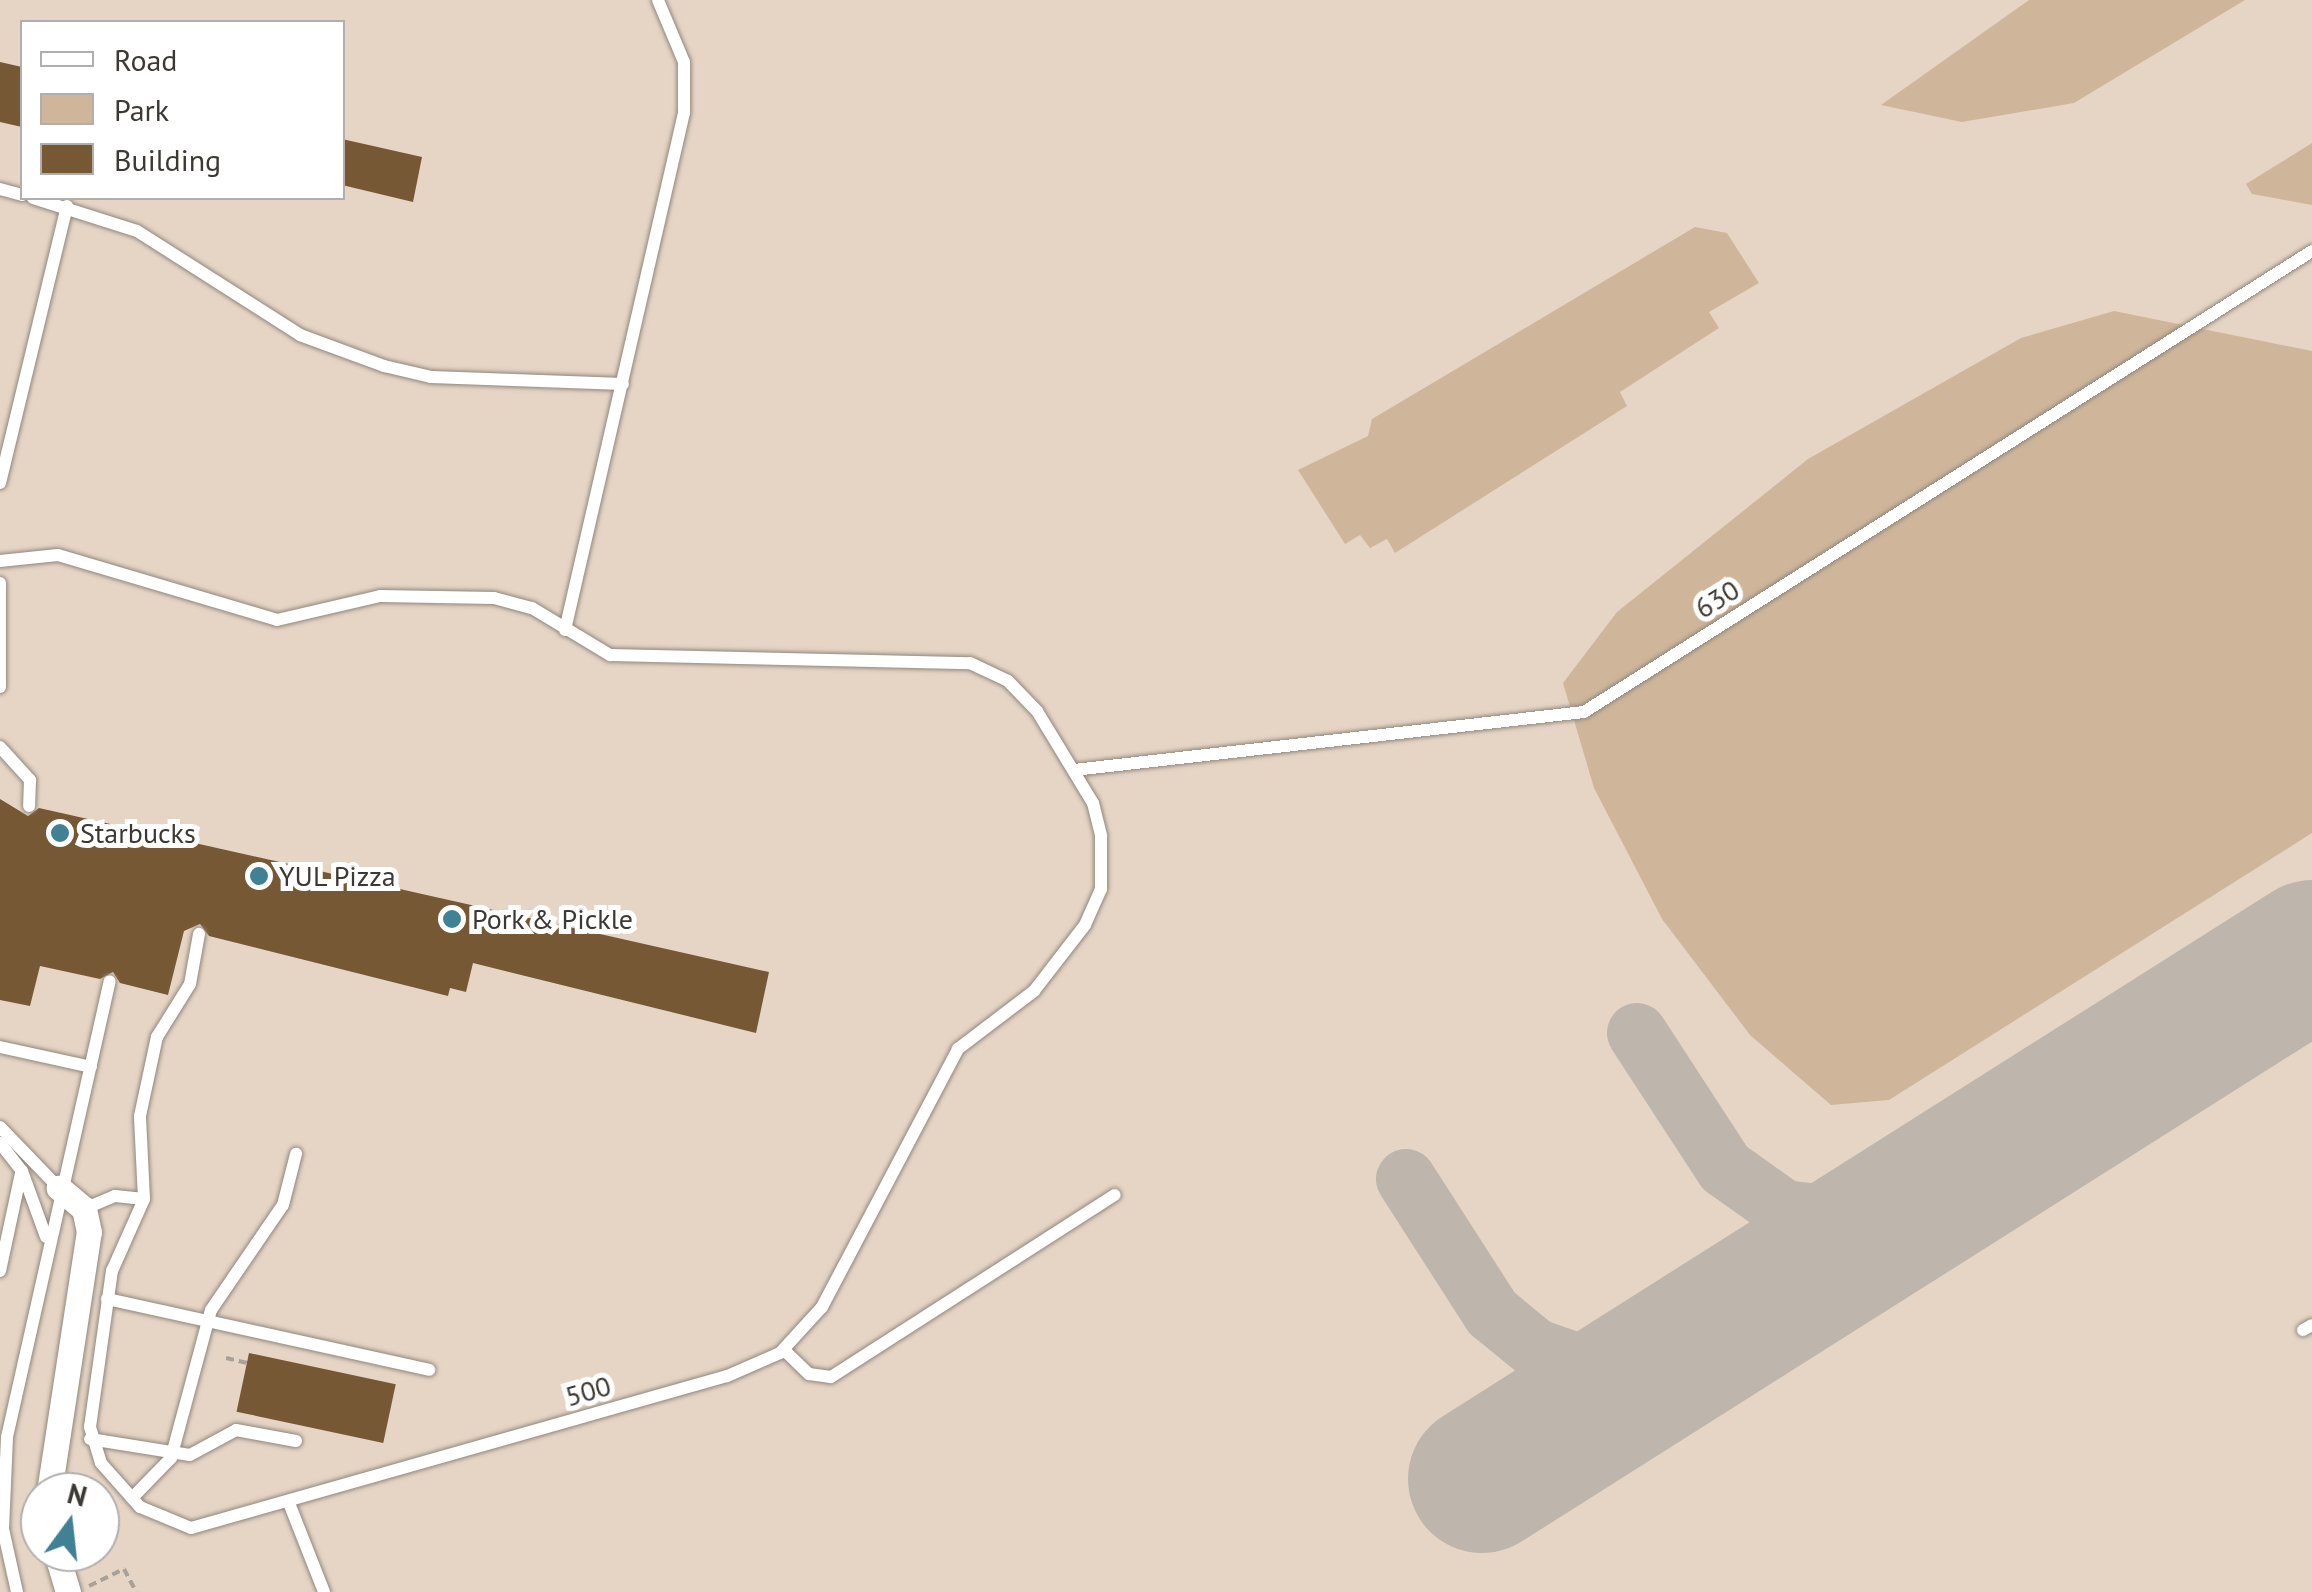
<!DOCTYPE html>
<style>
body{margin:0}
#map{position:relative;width:2312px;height:1592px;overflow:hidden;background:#ebe0d5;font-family:"PT Sans",sans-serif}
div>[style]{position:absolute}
.built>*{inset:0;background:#e6d5c5}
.green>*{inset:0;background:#cfb69b}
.taxiway>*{height:60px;margin:-30px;padding:0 30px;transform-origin:30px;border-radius:30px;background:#beb5ac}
.runway>*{height:148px;margin:-74px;padding:0 74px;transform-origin:74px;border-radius:74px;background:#beb5ac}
.building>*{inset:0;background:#775835;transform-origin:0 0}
.path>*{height:4px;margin-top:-2px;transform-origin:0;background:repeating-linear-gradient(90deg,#a9a098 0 8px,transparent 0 13px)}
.roads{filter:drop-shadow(0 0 2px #90877d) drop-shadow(0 0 2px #90877d)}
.lane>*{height:12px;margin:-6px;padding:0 6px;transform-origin:6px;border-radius:6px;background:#fff}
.street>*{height:25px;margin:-12.5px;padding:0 12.5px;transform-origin:12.5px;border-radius:12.5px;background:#fff}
.dots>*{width:28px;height:28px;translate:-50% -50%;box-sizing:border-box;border:5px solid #fff;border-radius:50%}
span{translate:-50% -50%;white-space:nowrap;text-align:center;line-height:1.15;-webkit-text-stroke:10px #fff;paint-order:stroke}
.street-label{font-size:28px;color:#3c3834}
.poi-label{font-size:28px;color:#3c3834}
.left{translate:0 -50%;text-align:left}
.legend{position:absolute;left:20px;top:20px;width:325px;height:180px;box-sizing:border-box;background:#fff;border:2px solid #b1afae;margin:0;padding:12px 18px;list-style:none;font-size:30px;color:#3c3834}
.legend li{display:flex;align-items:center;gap:20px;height:50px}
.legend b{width:50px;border:2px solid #b1afae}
.north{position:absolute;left:20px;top:1472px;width:100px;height:100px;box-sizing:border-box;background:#fff;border:2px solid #b1afae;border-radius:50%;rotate:15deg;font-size:28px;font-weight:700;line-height:40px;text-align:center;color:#3c3834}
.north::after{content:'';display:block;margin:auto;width:35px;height:45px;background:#408194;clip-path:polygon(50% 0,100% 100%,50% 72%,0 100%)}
</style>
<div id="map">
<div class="built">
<i style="clip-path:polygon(evenodd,0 0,2312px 0,2312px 1592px,0 1592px,0 0,22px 22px,342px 22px,342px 198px,22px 198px,22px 22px,0 0,40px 1492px,100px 1492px,100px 1552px,40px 1552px,40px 1492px)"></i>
</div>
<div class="green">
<i style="clip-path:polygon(2029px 0,2245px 0,2074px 103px,1962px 122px,1881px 105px)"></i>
<i style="clip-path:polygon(2312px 143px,2312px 205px,2252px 194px,2246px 184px)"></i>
<i style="clip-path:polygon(1695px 227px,1727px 233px,1759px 283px,1709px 312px,1719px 328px,1620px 392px,1627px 406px,1395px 553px,1387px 539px,1370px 548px,1360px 535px,1345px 544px,1298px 470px,1368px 436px,1372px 419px)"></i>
<i style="clip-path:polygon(2114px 311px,2312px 351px,2312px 833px,1889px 1100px,1831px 1105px,1750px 1035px,1662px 919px,1594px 788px,1563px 683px,1617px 612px,1808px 459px,2021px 338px)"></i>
</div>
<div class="taxiway">
<i style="left:1637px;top:1033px;width:161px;rotate:56.9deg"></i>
<i style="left:1725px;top:1168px;width:72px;rotate:35.4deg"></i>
<i style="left:1784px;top:1210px;width:78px;rotate:6.7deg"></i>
<i style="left:1861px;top:1219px;width:122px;rotate:-24.2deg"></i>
<i style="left:1406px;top:1179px;width:159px;rotate:57.3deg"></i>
<i style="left:1492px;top:1313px;width:57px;rotate:39.3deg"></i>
<i style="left:1536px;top:1349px;width:56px;rotate:18.8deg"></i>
<i style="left:1589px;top:1367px;width:74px;rotate:-7.8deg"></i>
<i style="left:1662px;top:1357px;width:238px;rotate:-30.6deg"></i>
</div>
<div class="runway">
<i style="left:1482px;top:1479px;width:982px;rotate:-32.31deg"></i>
</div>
<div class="building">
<i style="clip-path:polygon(0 62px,22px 67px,22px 127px,0 122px)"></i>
<i style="clip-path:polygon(342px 139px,422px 157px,413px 202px,342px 185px)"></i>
<i style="clip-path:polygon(0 799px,28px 816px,39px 808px,769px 972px,756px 1033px,473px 963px,466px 992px,450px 988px,448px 996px,209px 936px,200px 924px,184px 931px,168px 995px,120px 983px,113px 972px,100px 979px,40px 966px,30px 1006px,0 1000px)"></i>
<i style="left:249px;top:1353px;width:150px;height:60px;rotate:12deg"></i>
</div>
<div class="path">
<i style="left:226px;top:1358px;width:22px;rotate:13deg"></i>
<i style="left:89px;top:1586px;width:39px;rotate:-26deg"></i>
<i style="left:124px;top:1569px;width:26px;rotate:62deg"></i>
</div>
<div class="roads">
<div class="lane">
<i style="left:0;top:189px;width:23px;rotate:15deg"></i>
<i style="left:33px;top:198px;width:109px;rotate:17.6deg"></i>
<i style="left:137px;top:231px;width:193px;rotate:32.5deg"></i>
<i style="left:300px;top:335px;width:90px;rotate:20.3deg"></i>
<i style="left:384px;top:366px;width:48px;rotate:13.2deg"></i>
<i style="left:431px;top:377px;width:192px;rotate:2.1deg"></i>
<i style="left:0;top:483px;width:285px;rotate:-76.4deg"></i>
<i style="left:0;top:561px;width:58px;rotate:-5.9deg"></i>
<i style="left:58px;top:555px;width:228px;rotate:16.5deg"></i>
<i style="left:277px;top:620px;width:106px;rotate:-13.1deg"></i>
<i style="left:380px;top:596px;width:114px;rotate:1deg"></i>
<i style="left:494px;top:598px;width:39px;rotate:15deg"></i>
<i style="left:532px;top:608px;width:91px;rotate:31.1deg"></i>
<i style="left:610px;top:655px;width:360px;rotate:1.3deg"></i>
<i style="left:970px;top:663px;width:42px;rotate:25.3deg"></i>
<i style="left:1008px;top:681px;width:42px;rotate:46deg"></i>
<i style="left:1037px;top:711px;width:108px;rotate:58.7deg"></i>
<i style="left:1093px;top:803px;width:34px;rotate:76deg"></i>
<i style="left:1101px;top:836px;width:53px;rotate:90deg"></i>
<i style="left:1101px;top:889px;width:39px;rotate:114deg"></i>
<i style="left:1085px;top:925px;width:83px;rotate:127.7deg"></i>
<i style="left:1034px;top:991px;width:96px;rotate:142.7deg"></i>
<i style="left:958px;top:1049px;width:292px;rotate:117.8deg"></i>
<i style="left:822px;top:1307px;width:62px;rotate:132.4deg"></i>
<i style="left:780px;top:1353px;width:58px;rotate:156.5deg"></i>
<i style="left:727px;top:1376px;width:557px;rotate:164.17deg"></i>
<i style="left:191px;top:1528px;width:55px;rotate:-157.6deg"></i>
<i style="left:140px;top:1507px;width:59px;rotate:-131.6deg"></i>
<i style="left:101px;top:1463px;width:38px;rotate:-107deg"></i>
<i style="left:90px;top:1427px;width:158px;rotate:-82deg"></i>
<i style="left:112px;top:1271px;width:79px;rotate:-66deg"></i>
<i style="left:144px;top:1199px;width:83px;rotate:-92.8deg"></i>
<i style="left:140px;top:1116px;width:81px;rotate:-77.9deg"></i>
<i style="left:157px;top:1037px;width:62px;rotate:-58.1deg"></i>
<i style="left:190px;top:984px;width:51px;rotate:-79.8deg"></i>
<i style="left:0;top:583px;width:104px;rotate:90deg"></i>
<i style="left:565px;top:630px;width:531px;rotate:-77.04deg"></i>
<i style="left:684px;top:113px;width:51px;rotate:-90deg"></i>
<i style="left:684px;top:62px;width:67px;rotate:-112.8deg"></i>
<i style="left:0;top:747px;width:45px;rotate:47.7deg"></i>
<i style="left:30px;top:780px;width:26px;rotate:92deg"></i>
<i style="left:1074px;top:770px;width:513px;rotate:-6.49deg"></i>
<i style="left:1584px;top:712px;width:862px;rotate:-32.34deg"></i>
<i style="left:0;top:1047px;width:93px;rotate:12.4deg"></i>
<i style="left:0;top:1127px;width:85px;rotate:46deg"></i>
<i style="left:0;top:1143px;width:36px;rotate:52deg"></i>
<i style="left:22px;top:1171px;width:70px;rotate:70deg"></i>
<i style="left:84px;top:1209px;width:34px;rotate:-23deg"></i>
<i style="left:115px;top:1196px;width:29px;rotate:6deg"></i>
<i style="left:0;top:1271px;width:100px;rotate:-77.9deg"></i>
<i style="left:107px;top:1299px;width:330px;rotate:12.4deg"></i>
<i style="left:2303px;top:1330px;width:10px;rotate:-29deg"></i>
<i style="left:784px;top:1350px;width:35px;rotate:44deg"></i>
<i style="left:809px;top:1374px;width:22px;rotate:8deg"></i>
<i style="left:831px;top:1377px;width:337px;rotate:-32.7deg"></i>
<i style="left:90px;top:1439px;width:101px;rotate:9.1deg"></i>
<i style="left:190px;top:1455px;width:52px;rotate:-28.5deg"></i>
<i style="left:236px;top:1430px;width:61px;rotate:10.4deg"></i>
<i style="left:132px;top:1498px;width:56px;rotate:-45.7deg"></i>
<i style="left:171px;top:1458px;width:153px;rotate:-74.9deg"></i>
<i style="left:211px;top:1310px;width:127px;rotate:-55.6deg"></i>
<i style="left:283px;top:1205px;width:53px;rotate:-75.7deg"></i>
<i style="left:289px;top:1503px;width:96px;rotate:68.5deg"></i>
<i style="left:17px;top:1592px;width:65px;rotate:-102.5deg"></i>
<i style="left:3px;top:1529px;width:92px;rotate:-87.5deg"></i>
<i style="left:7px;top:1437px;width:467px;rotate:-77.3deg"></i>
</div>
<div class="street">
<i style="left:49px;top:1492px;width:263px;rotate:-81.3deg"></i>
<i style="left:89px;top:1232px;width:24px;rotate:-102deg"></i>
<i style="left:84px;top:1209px;width:33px;rotate:-140deg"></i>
<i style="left:56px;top:1552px;width:42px;rotate:73.3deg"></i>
</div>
</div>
<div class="dots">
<i style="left:60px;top:833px;background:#408194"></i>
<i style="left:259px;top:876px;background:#408194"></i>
<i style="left:452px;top:919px;background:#408194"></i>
</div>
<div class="street-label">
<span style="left:1717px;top:599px;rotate:-32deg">630</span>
<span style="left:588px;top:1391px;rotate:-16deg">500</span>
</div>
<div class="poi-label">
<span class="left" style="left:80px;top:833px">Starbucks</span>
<span class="left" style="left:279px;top:876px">YUL Pizza</span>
<span class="left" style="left:472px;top:919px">Pork &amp; Pickle</span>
</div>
<ul class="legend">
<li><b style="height:12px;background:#fff"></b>Road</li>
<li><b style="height:28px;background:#cfb69b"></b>Park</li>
<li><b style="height:28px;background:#775835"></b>Building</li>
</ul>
<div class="north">N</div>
</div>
